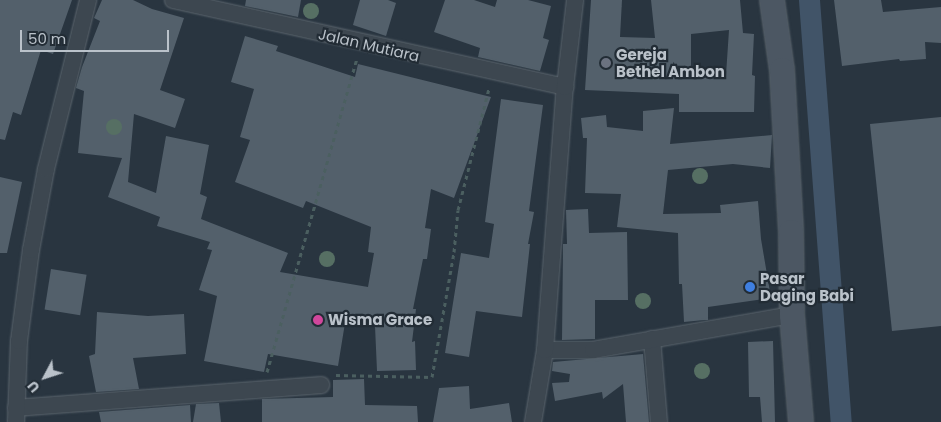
<!DOCTYPE html>
<style>
body{margin:0}
#map{position:relative;width:941px;height:422px;overflow:hidden;background:#293540;font-family:Poppins,sans-serif}
div>[style]{position:absolute}
.canal>*{height:21px;margin:-10.5px;padding:0 10.5px;transform-origin:10.5px;border-radius:10.5px;background:#415468}
.building>*{inset:0;background:#53606b;transform-origin:0 0}
.path>*{height:3px;margin-top:-1.5px;transform-origin:0;background:repeating-linear-gradient(90deg,#4b5f60 0 4px,transparent 0 8px)}
.roads{filter:drop-shadow(0 0 1px #5b656d) drop-shadow(0 0 1px #5b656d)}
.street>*{height:16px;margin:-8px;padding:0 8px;transform-origin:8px;border-radius:8px;background:#3d4750}
.secondary>*{height:24px;margin:-12px;padding:0 12px;transform-origin:12px;border-radius:12px;background:#4c5763}
.trees>*{width:16px;height:16px;margin:-8px;border-radius:50%;background:#566f63}
.dots>*{width:14px;height:14px;translate:-50% -50%;box-sizing:border-box;border:2px solid #222c35;border-radius:50%}
span{translate:-50% -50%;white-space:nowrap;text-align:center;line-height:1.15;-webkit-text-stroke:4.5px #222c35;paint-order:stroke}
.street-label{font-size:15px;color:#bac2ca}
.poi-label{font-size:15px;color:#bac2ca;font-weight:700}
.left{translate:0 -50%;text-align:left}
.north{position:absolute;left:20px;top:352px;width:50px;height:50px;-webkit-text-stroke:4px #222c35;paint-order:stroke;rotate:230deg;font-size:14px;font-weight:700;line-height:20px;text-align:center;color:#bac2ca}
.north::after{content:'';display:block;margin:auto;width:18px;height:22px;background:#bac2ca;clip-path:polygon(50% 0,100% 100%,50% 72%,0 100%)}
.scale{position:absolute;left:20px;top:30px;width:149px;height:22px;box-sizing:border-box;border:2px solid #bac2ca;border-top:0;padding-left:6px;font-size:15px;line-height:18px;white-space:nowrap;color:#bac2ca;-webkit-text-stroke:4px #222c35;paint-order:stroke}
</style>
<div id="map">
<div class="canal">
<i style="left:809px;top:0;width:423px;rotate:85.7deg"></i>
</div>
<div class="building">
<i style="clip-path:polygon(0 0,72px 0,53px 54px,41px 50px,21px 115px,13px 112px,5px 140px,0 139px)"></i>
<i style="clip-path:polygon(102px 0,133px 0,152px 9px,184px 18px,160px 90px,185px 99px,175px 128px,134px 114px,128px 182px,156px 193px,166px 136px,209px 145px,200px 194px,207px 197px,201px 219px,288px 253px,280px 272px,368px 287px,374px 253px,368px 252px,371px 227px,306px 201px,303px 208px,235px 182px,250px 140px,240px 137px,254px 89px,231px 82px,245px 36px,278px 46px,276px 51px,355px 77px,358px 64px,491px 97px,454px 198px,431px 189px,425px 228px,431px 229px,427px 259px,423px 259px,413px 309px,416px 309px,412px 342px,415px 341px,416px 370px,377px 371px,375px 326px,345px 323px,338px 366px,268px 354px,264px 372px,204px 361px,217px 296px,199px 290px,212px 250px,207px 249px,210px 242px,157px 226px,160px 217px,108px 197px,122px 158px,78px 153px,84px 91px,76px 88px,82px 67px,100px 21px,94px 18px)"></i>
<i style="clip-path:polygon(246px 0,301px 0,298px 17px,245px 6px)"></i>
<i style="clip-path:polygon(360px 0,388px 0,396px 3px,386px 36px,353px 25px)"></i>
<i style="clip-path:polygon(445px 0,474px 0,495px 7px,497px 0,528px 0,551px 6px,543px 38px,549px 40px,540px 71px,478px 57px,480px 48px,434px 32px)"></i>
<i style="clip-path:polygon(evenodd,591px 0,622px 0,620px 37px,655px 38px,651px 0,740px 0,743px 33px,754px 34px,752px 75px,755px 76px,754px 112px,679px 112px,679px 94px,585px 90px,591px 0,729px 30px,726px 75px,691px 74px,691px 34px,729px 30px)"></i>
<i style="clip-path:polygon(834px 0,881px 0,883px 12px,941px 7px,941px 43px,925px 42px,926px 59px,900px 61px,899px 59px,842px 66px)"></i>
<i style="clip-path:polygon(501px 99px,543px 105px,529px 211px,534px 212px,528px 244px,530px 244px,522px 317px,476px 311px,469px 357px,445px 353px,461px 253px,489px 258px,494px 224px,485px 222px)"></i>
<i style="clip-path:polygon(674px 108px,670px 144px,772px 135px,770px 168px,733px 164px,668px 170px,663px 214px,721px 213px,720px 205px,758px 201px,761px 239px,771px 298px,708px 307px,708px 320px,704px 320px,684px 322px,682px 284px,679px 284px,678px 233px,617px 227px,621px 194px,585px 193px,587px 138px,583px 138px,581px 118px,606px 115px,607px 127px,643px 131px,643px 111px)"></i>
<i style="clip-path:polygon(941px 117px,941px 326px,892px 331px,870px 124px)"></i>
<i style="clip-path:polygon(0 177px,22px 182px,7px 253px,0 253px)"></i>
<i style="clip-path:polygon(588px 209px,589px 233px,627px 232px,628px 300px,595px 300px,595px 339px,562px 340px,563px 250px,563px 244px,567px 244px,566px 210px)"></i>
<i style="left:51px;top:269px;width:36px;height:41px;rotate:9deg"></i>
<i style="clip-path:polygon(97px 312px,148px 316px,184px 314px,186px 354px,133px 358px,139px 389px,96px 392px,89px 356px,95px 354px)"></i>
<i style="clip-path:polygon(773px 341px,775px 422px,762px 422px,760px 397px,749px 397px,748px 342px)"></i>
<i style="clip-path:polygon(643px 354px,649px 422px,626px 422px,623px 384px,603px 399px,602px 392px,555px 401px,552px 383px,569px 382px,570px 374px,552px 371px,553px 362px)"></i>
<i style="clip-path:polygon(364px 379px,365px 405px,417px 406px,418px 422px,262px 422px,262px 399px,333px 397px,333px 380px)"></i>
<i style="clip-path:polygon(469px 386px,470px 409px,509px 403px,512px 422px,433px 422px,439px 388px)"></i>
<i style="clip-path:polygon(219px 403px,221px 422px,193px 422px,196px 404px)"></i>
<i style="clip-path:polygon(190px 405px,191px 422px,101px 422px,99px 412px)"></i>
</div>
<div class="path">
<i style="left:267px;top:372px;width:327px;rotate:-74deg"></i>
<i style="left:336px;top:375px;width:96px;rotate:1.2deg"></i>
<i style="left:432px;top:377px;width:127px;rotate:-80deg"></i>
<i style="left:454px;top:252px;width:42px;rotate:-84.6deg"></i>
<i style="left:458px;top:210px;width:126px;rotate:-75.7deg"></i>
</div>
<div class="roads">
<div class="street">
<i style="left:173px;top:0;width:402px;rotate:12.5deg"></i>
<i style="left:652px;top:339px;width:83px;rotate:85.2deg"></i>
<i style="left:545px;top:350px;width:48px"></i>
<i style="left:593px;top:350px;width:202px;rotate:-10deg"></i>
<i style="left:16px;top:408px;width:306px;rotate:-4.3deg"></i>
<i style="left:16px;top:422px;width:81px;rotate:-87.9deg"></i>
<i style="left:19px;top:341px;width:92px;rotate:-82.5deg"></i>
<i style="left:31px;top:250px;width:82px;rotate:-79.5deg"></i>
<i style="left:46px;top:169px;width:174px;rotate:-76deg"></i>
<i style="left:533px;top:422px;width:73px;rotate:-80.5deg"></i>
<i style="left:545px;top:350px;width:264px;rotate:-85.7deg"></i>
<i style="left:565px;top:87px;width:88px;rotate:-83.4deg"></i>
</div>
<div class="secondary">
<i style="left:772px;top:0;width:71px;rotate:81.9deg"></i>
<i style="left:782px;top:70px;width:162px;rotate:86.8deg"></i>
<i style="left:791px;top:232px;width:83px;rotate:89.3deg"></i>
<i style="left:792px;top:315px;width:107px;rotate:85.2deg"></i>
</div>
</div>
<div class="trees">
<i style="left:311px;top:11px"></i>
<i style="left:114px;top:127px"></i>
<i style="left:700px;top:176px"></i>
<i style="left:327px;top:259px"></i>
<i style="left:643px;top:301px"></i>
<i style="left:702px;top:371px"></i>
</div>
<div class="dots">
<i style="left:606px;top:63px;background:#6b7280"></i>
<i style="left:750px;top:287px;background:#3f7fe0"></i>
<i style="left:318px;top:320px;background:#d1479c"></i>
</div>
<div class="street-label">
<span style="left:369px;top:45px;rotate:13deg">Jalan Mutiara</span>
</div>
<div class="poi-label">
<span class="left" style="left:616px;top:63px">Gereja<br>Bethel Ambon</span>
<span class="left" style="left:760px;top:287px">Pasar<br>Daging Babi</span>
<span class="left" style="left:328px;top:320px">Wisma Grace</span>
</div>
<div class="north">U</div>
<div class="scale">50 m</div>
</div>
